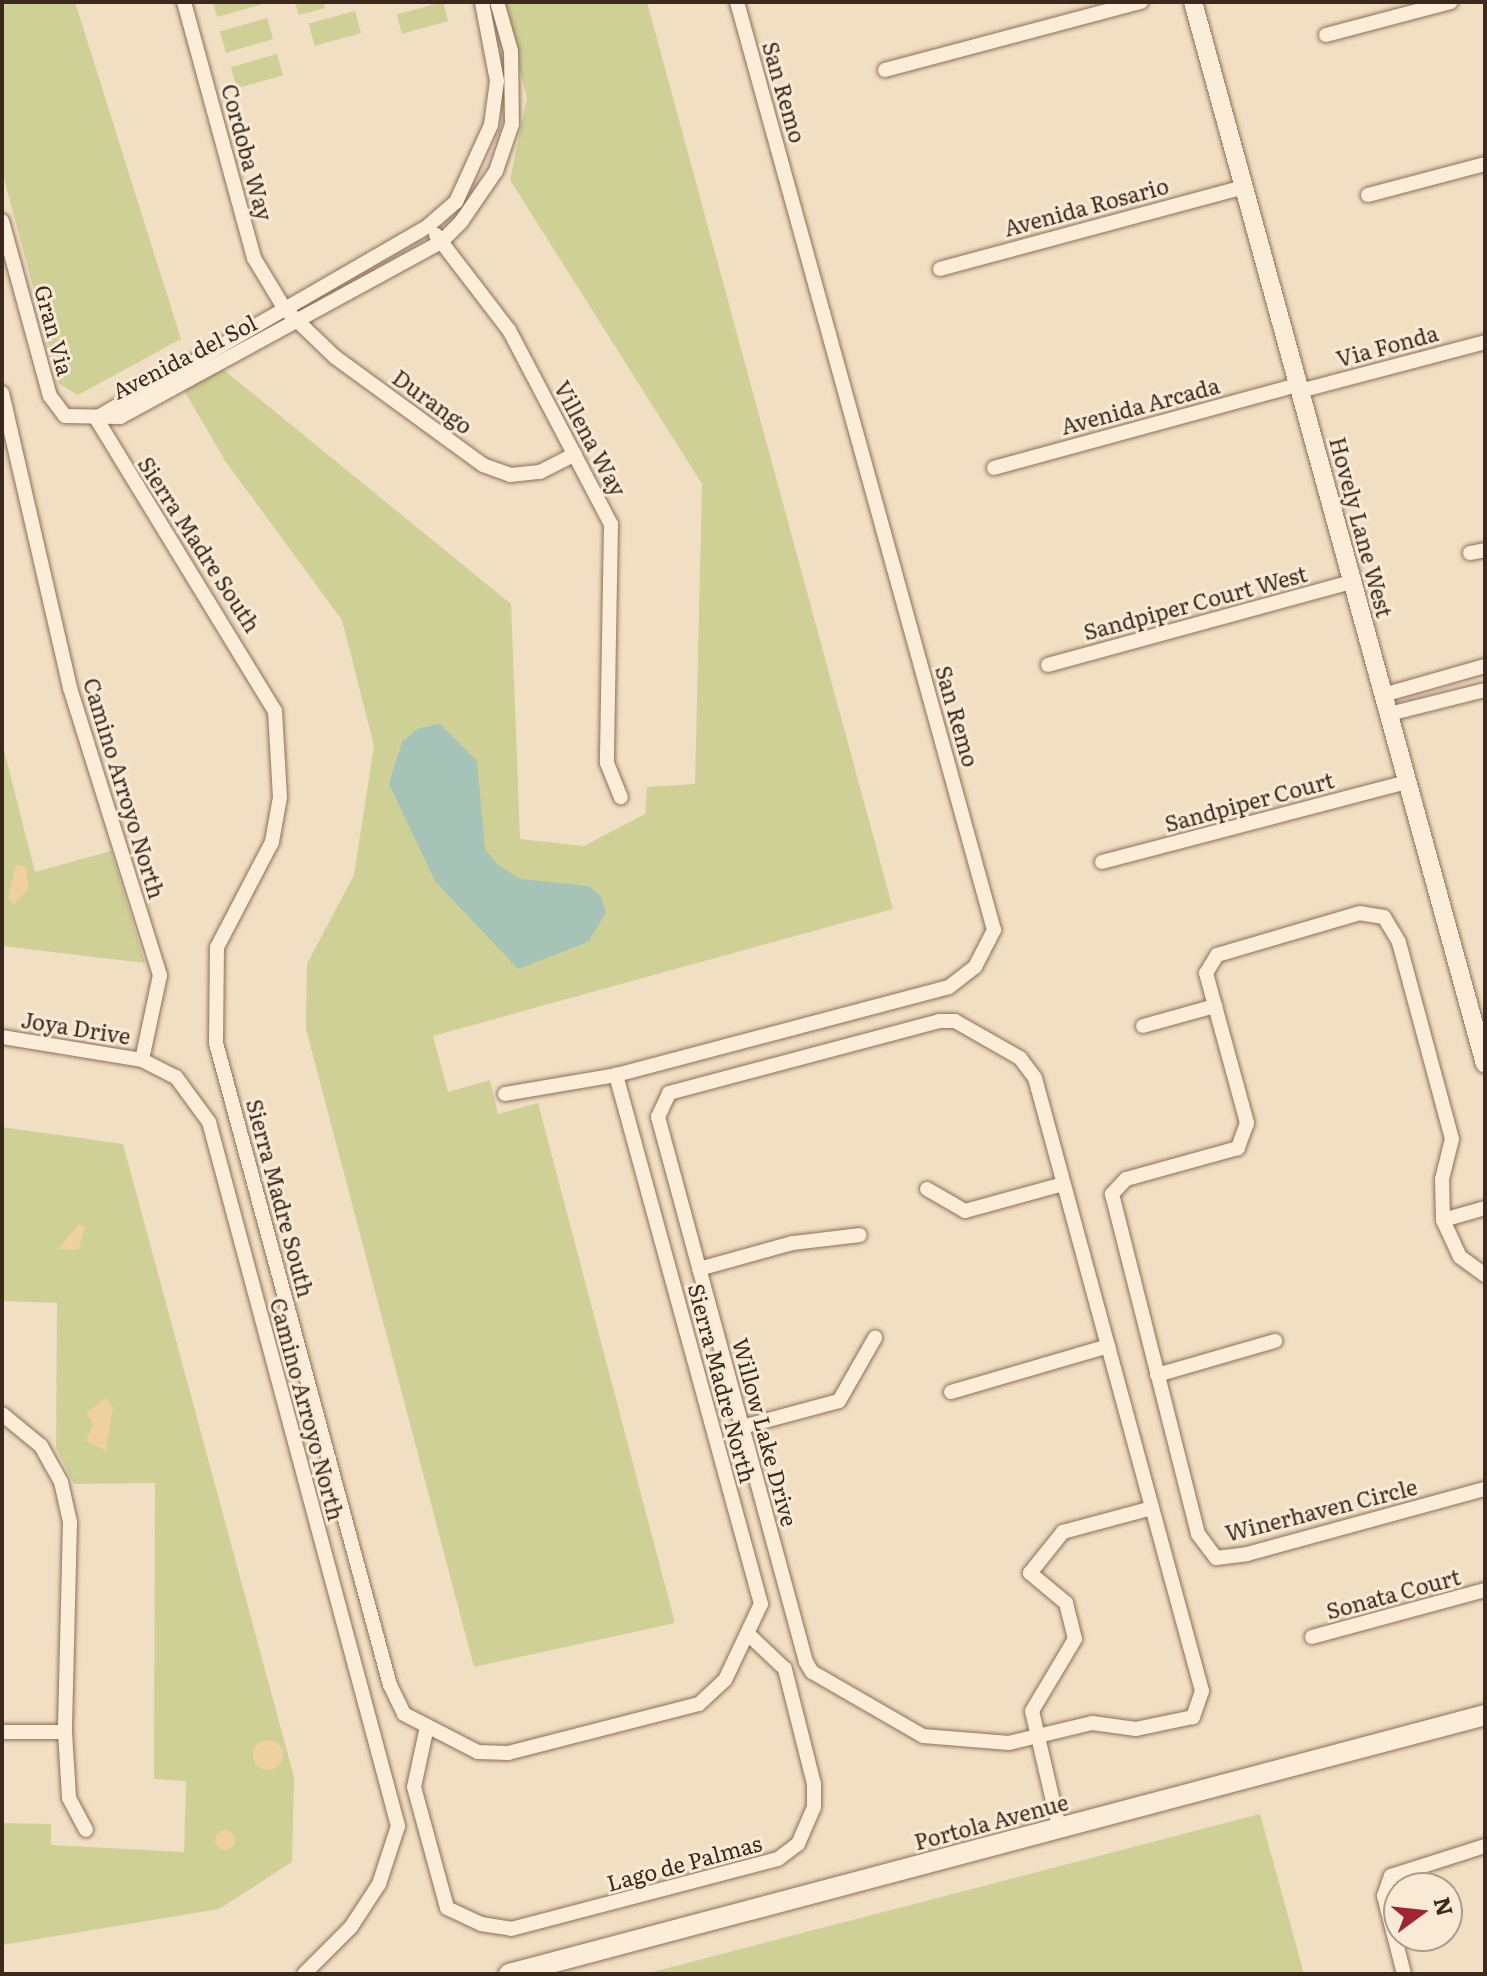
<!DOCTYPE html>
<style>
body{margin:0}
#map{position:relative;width:1487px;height:1976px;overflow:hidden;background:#f1dfc3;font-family:Literata,serif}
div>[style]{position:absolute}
.green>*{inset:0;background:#ced096;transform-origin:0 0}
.sand>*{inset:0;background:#eed19f}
.round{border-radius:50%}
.water>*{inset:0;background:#a6c3b8}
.roads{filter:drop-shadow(0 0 2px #8c6f59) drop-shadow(0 0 2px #8c6f59)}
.minor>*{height:14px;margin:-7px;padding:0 7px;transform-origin:7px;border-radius:7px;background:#fbedd7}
.tertiary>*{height:18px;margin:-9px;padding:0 9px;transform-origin:9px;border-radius:9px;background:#fbedd7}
.secondary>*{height:20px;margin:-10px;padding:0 10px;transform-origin:10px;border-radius:10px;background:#fbedd7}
span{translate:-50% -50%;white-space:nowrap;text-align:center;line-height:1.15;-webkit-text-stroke:6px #f8ead4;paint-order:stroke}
.street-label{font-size:22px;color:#3b291e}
.frame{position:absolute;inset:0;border:4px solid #3b291e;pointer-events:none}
.north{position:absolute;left:1383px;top:1872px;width:80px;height:80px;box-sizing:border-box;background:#f8ead4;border:2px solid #ac9d8b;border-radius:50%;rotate:75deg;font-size:22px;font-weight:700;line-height:32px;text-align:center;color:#3b291e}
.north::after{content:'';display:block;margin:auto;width:28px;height:36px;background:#9f2532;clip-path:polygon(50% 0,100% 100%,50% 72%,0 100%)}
</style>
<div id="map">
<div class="green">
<i style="clip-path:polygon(2px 2px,75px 2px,181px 339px,78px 395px,59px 384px,2px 171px)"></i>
<i style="clip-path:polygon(213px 2px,263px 2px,263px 4px,217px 17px)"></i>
<i style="clip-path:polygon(323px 2px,325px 8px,299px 15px,295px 3px)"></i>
<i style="left:443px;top:2px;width:20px;height:48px;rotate:75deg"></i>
<i style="clip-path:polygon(502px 2px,647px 2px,893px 909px,433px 1036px,448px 1092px,490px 1080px,498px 1114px,538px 1103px,675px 1623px,474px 1667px,306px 1029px,307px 964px,354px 875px,374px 746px,342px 620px,226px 462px,182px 387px,219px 366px,511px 604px,520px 839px,584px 846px,645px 814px,647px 787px,695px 784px,702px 484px,510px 180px,527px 98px)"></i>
<i style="left:355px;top:11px;width:23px;height:48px;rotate:75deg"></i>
<i style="left:267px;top:18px;width:22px;height:49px;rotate:74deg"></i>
<i style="left:277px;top:54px;width:22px;height:48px;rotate:74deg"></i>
<i style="clip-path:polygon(2px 742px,35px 872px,111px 851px,145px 963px,2px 946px)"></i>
<i style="clip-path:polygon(2px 1127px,123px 1144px,294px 1777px,292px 1862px,219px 1909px,2px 1945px,2px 1823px,51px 1824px,51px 1845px,184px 1852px,186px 1781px,154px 1779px,155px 1483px,74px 1484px,56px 1448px,57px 1303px,2px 1301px)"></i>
<i style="clip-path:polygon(1260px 1814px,1304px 1974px,645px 1974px)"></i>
</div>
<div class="sand">
<i style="clip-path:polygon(16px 865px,25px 866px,29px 888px,14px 904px,8px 898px)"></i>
<i style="clip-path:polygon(79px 1224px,85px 1228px,78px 1250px,58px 1249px)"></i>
<i style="clip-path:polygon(106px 1398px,113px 1407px,106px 1451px,86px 1441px,93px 1424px,86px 1413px)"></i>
<i class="round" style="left:253px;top:1740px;width:30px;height:30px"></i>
<i class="round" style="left:215px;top:1830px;width:20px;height:20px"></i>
</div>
<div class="water">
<i style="clip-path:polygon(440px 724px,477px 761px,485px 849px,497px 864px,520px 879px,589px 886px,601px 897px,606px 913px,588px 942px,518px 969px,435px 881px,389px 784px,402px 742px,419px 728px)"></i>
</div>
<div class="roads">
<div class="minor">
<i style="left:184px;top:2px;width:265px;rotate:74.7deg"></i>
<i style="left:254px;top:258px;width:58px;rotate:59deg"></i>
<i style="left:284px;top:308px;width:71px;rotate:43.9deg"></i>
<i style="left:335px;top:357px;width:183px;rotate:36.1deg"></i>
<i style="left:483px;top:465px;width:29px;rotate:20deg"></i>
<i style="left:510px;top:475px;width:30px;rotate:-6deg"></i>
<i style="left:540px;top:472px;width:39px;rotate:-27deg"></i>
<i style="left:1326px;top:35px;width:129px;rotate:-14.8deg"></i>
<i style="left:885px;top:70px;width:265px;rotate:-14.9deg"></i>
<i style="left:1368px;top:195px;width:121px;rotate:-14.8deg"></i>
<i style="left:2px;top:221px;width:181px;rotate:74.7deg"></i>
<i style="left:50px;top:396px;width:25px;rotate:53deg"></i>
<i style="left:65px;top:416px;width:55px;rotate:1deg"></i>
<i style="left:120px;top:417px;width:366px;rotate:-28.6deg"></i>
<i style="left:441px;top:242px;width:28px;rotate:-45deg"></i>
<i style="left:461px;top:222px;width:62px;rotate:-55.5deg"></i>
<i style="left:496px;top:171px;width:50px;rotate:-71.2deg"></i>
<i style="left:512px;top:124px;width:73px;rotate:-90.8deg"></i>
<i style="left:511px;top:51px;width:51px;rotate:-105.9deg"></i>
<i style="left:436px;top:235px;width:120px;rotate:52.5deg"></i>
<i style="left:509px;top:330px;width:219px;rotate:62.3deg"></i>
<i style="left:611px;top:524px;width:239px;rotate:91deg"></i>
<i style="left:607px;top:763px;width:37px;rotate:68deg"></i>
<i style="left:940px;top:269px;width:315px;rotate:-15.1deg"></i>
<i style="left:1300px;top:391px;width:191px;rotate:-14.8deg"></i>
<i style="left:2px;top:393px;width:303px;rotate:77deg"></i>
<i style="left:70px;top:688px;width:301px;rotate:72.6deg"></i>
<i style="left:160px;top:975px;width:87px;rotate:102deg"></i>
<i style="left:142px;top:1060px;width:38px;rotate:27deg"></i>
<i style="left:176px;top:1077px;width:56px;rotate:53.7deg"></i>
<i style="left:209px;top:1122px;width:729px;rotate:74.97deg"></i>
<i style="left:398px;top:1826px;width:61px;rotate:108.1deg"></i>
<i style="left:379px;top:1884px;width:51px;rotate:123.1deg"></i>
<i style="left:351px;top:1927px;width:66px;rotate:135deg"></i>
<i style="left:96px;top:418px;width:343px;rotate:58.6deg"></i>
<i style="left:275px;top:711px;width:86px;rotate:86.7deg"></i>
<i style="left:280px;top:797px;width:46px;rotate:100.1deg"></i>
<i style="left:272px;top:842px;width:119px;rotate:117.6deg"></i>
<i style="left:217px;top:947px;width:96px;rotate:90.6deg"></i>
<i style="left:216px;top:1043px;width:665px;rotate:74.84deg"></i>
<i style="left:390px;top:1685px;width:32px;rotate:64deg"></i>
<i style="left:404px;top:1714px;width:83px;rotate:27.2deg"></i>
<i style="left:478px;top:1752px;width:30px;rotate:2deg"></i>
<i style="left:508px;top:1753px;width:197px;rotate:-14.4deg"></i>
<i style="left:699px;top:1704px;width:35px;rotate:-43deg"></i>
<i style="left:725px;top:1680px;width:84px;rotate:-64.7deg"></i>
<i style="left:761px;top:1604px;width:549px;rotate:-105.33deg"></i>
<i style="left:96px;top:418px;width:384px;rotate:-30deg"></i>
<i style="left:428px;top:226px;width:37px;rotate:-41deg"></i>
<i style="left:456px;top:202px;width:85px;rotate:-65.6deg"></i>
<i style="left:491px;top:125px;width:44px;rotate:-82.2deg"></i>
<i style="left:497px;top:81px;width:80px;rotate:-100.8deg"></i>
<i style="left:994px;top:468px;width:315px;rotate:-15.3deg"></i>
<i style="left:1470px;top:553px;width:15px;rotate:-11deg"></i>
<i style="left:1048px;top:665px;width:315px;rotate:-15.3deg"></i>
<i style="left:1383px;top:695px;width:106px;rotate:-15.9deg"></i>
<i style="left:1389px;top:714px;width:99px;rotate:-14deg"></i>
<i style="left:1102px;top:862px;width:315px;rotate:-14.7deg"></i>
<i style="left:939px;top:1021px;width:16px"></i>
<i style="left:955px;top:1021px;width:75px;rotate:29.6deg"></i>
<i style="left:1020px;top:1058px;width:25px;rotate:53deg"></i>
<i style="left:1035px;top:1078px;width:635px;rotate:74.76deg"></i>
<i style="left:1202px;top:1691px;width:28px;rotate:109deg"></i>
<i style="left:1193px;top:1717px;width:58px;rotate:168.1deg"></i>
<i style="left:1136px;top:1729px;width:44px;rotate:-172.2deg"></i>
<i style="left:1092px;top:1723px;width:85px;rotate:166.5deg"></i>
<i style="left:1009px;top:1743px;width:86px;rotate:-175.3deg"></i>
<i style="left:923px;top:1736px;width:128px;rotate:-150deg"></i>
<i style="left:812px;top:1672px;width:12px;rotate:-121deg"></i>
<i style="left:806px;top:1662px;width:565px;rotate:-105.19deg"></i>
<i style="left:658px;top:1117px;width:26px;rotate:-65deg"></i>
<i style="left:669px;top:1093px;width:279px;rotate:-14.9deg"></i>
<i style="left:1143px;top:1026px;width:75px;rotate:-15.5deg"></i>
<i style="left:2px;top:1037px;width:142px;rotate:9.3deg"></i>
<i style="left:505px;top:1094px;width:113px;rotate:-9.7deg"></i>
<i style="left:616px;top:1075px;width:344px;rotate:-14.8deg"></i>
<i style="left:949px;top:987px;width:33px;rotate:-38deg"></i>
<i style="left:975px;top:967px;width:42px;rotate:-62.8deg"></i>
<i style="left:994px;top:930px;width:963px;rotate:-105.48deg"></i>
<i style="left:927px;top:1189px;width:44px;rotate:30.1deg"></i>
<i style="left:965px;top:1211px;width:102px;rotate:-15.4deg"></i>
<i style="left:1443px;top:1220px;width:44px;rotate:-15.9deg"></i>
<i style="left:699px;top:1269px;width:98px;rotate:-15.5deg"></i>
<i style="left:793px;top:1243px;width:67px;rotate:-6.8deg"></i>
<i style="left:1485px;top:1275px;width:31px;rotate:-144deg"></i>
<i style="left:1460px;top:1257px;width:41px;rotate:-114.7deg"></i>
<i style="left:1443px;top:1220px;width:41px;rotate:-91.4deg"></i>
<i style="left:1442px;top:1179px;width:41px;rotate:-76deg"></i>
<i style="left:1452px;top:1139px;width:204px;rotate:-105.1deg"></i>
<i style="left:1399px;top:942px;width:29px;rotate:-121deg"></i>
<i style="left:1384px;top:917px;width:24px;rotate:-171deg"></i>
<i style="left:1360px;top:913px;width:149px;rotate:163.6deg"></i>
<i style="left:1217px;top:955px;width:21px;rotate:121deg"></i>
<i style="left:1206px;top:973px;width:156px;rotate:74.7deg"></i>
<i style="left:1247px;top:1123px;width:27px;rotate:110deg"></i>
<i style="left:1238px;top:1148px;width:116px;rotate:164.5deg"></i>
<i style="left:1126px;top:1179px;width:21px;rotate:133deg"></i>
<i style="left:1112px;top:1194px;width:351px;rotate:75.8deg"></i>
<i style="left:1198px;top:1534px;width:30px;rotate:53deg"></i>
<i style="left:1216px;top:1558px;width:31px;rotate:-7deg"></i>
<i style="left:1247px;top:1554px;width:247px;rotate:-15.3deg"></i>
<i style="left:1157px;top:1375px;width:123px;rotate:-16.1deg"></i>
<i style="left:951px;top:1392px;width:164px;rotate:-16.3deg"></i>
<i style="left:2px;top:1414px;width:50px;rotate:39.4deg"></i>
<i style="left:41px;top:1446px;width:41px;rotate:60.9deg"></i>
<i style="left:61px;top:1482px;width:41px;rotate:77.3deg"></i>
<i style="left:70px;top:1522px;width:210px;rotate:91.4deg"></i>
<i style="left:65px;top:1732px;width:66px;rotate:86.5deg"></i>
<i style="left:69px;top:1798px;width:36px;rotate:62deg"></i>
<i style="left:742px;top:1427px;width:100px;rotate:-15deg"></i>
<i style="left:839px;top:1401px;width:73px;rotate:-60.3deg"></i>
<i style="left:1312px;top:1637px;width:179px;rotate:-15.2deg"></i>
<i style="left:426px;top:1731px;width:57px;rotate:102.1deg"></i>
<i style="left:414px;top:1787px;width:125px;rotate:74.7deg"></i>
<i style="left:447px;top:1908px;width:38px;rotate:25deg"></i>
<i style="left:481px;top:1924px;width:30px;rotate:9deg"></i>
<i style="left:511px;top:1929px;width:276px;rotate:-14.7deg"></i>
<i style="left:778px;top:1859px;width:25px;rotate:-37deg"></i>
<i style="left:798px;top:1844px;width:40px;rotate:-66.6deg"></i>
<i style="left:814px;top:1807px;width:23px;rotate:-90deg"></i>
<i style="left:814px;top:1784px;width:119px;rotate:-104.2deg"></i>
<i style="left:785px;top:1669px;width:51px;rotate:-136.6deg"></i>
<i style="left:2px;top:1732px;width:63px"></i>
<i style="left:1059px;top:1827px;width:119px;rotate:-103.1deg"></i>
<i style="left:1032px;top:1711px;width:84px;rotate:-59.2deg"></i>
<i style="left:1075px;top:1639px;width:37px;rotate:-104deg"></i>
<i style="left:1066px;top:1603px;width:47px;rotate:-140.2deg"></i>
<i style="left:1030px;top:1573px;width:53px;rotate:-51.2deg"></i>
<i style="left:1063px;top:1532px;width:92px;rotate:-15.1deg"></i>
<i style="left:1404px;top:1974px;width:81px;rotate:-104.4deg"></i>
<i style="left:1384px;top:1896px;width:21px;rotate:-71deg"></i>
<i style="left:1391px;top:1876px;width:99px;rotate:-17.7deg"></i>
</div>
<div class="tertiary">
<i style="left:1193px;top:2px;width:1101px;rotate:74.63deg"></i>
</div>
<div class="secondary">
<i style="left:509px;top:1974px;width:1010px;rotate:-14.86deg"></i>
</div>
</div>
<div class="street-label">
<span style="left:785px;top:92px;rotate:74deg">San Remo</span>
<span style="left:248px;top:152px;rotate:75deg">Cordoba Way</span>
<span style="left:1086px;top:206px;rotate:-15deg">Avenida Rosario</span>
<span style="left:55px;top:330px;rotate:75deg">Gran Via</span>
<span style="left:1387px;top:345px;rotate:-15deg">Via Fonda</span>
<span style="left:184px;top:356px;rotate:-27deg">Avenida del Sol</span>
<span style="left:433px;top:401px;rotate:36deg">Durango</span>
<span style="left:1140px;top:405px;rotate:-15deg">Avenida Arcada</span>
<span style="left:591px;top:438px;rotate:62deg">Villena Way</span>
<span style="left:1362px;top:527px;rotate:75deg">Hovely Lane West</span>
<span style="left:200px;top:544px;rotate:57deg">Sierra Madre South</span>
<span style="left:1195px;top:602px;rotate:-15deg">Sandpiper Court West</span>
<span style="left:958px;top:716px;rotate:74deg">San Remo</span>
<span style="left:125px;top:788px;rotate:73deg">Camino Arroyo North</span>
<span style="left:1249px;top:801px;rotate:-15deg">Sandpiper Court</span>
<span style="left:76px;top:1027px;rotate:9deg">Joya Drive</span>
<span style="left:281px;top:1198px;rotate:75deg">Sierra Madre South</span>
<span style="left:723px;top:1383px;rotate:75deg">Sierra Madre North</span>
<span style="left:308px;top:1409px;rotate:75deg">Camino Arroyo North</span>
<span style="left:766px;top:1432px;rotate:75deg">Willow Lake Drive</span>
<span style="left:1321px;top:1509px;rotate:-14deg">Winerhaven Circle</span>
<span style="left:1393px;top:1593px;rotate:-15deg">Sonata Court</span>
<span style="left:991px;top:1821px;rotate:-15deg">Portola Avenue</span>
<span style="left:684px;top:1862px;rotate:-15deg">Lago de Palmas</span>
</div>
<div class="frame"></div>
<div class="north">N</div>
</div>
